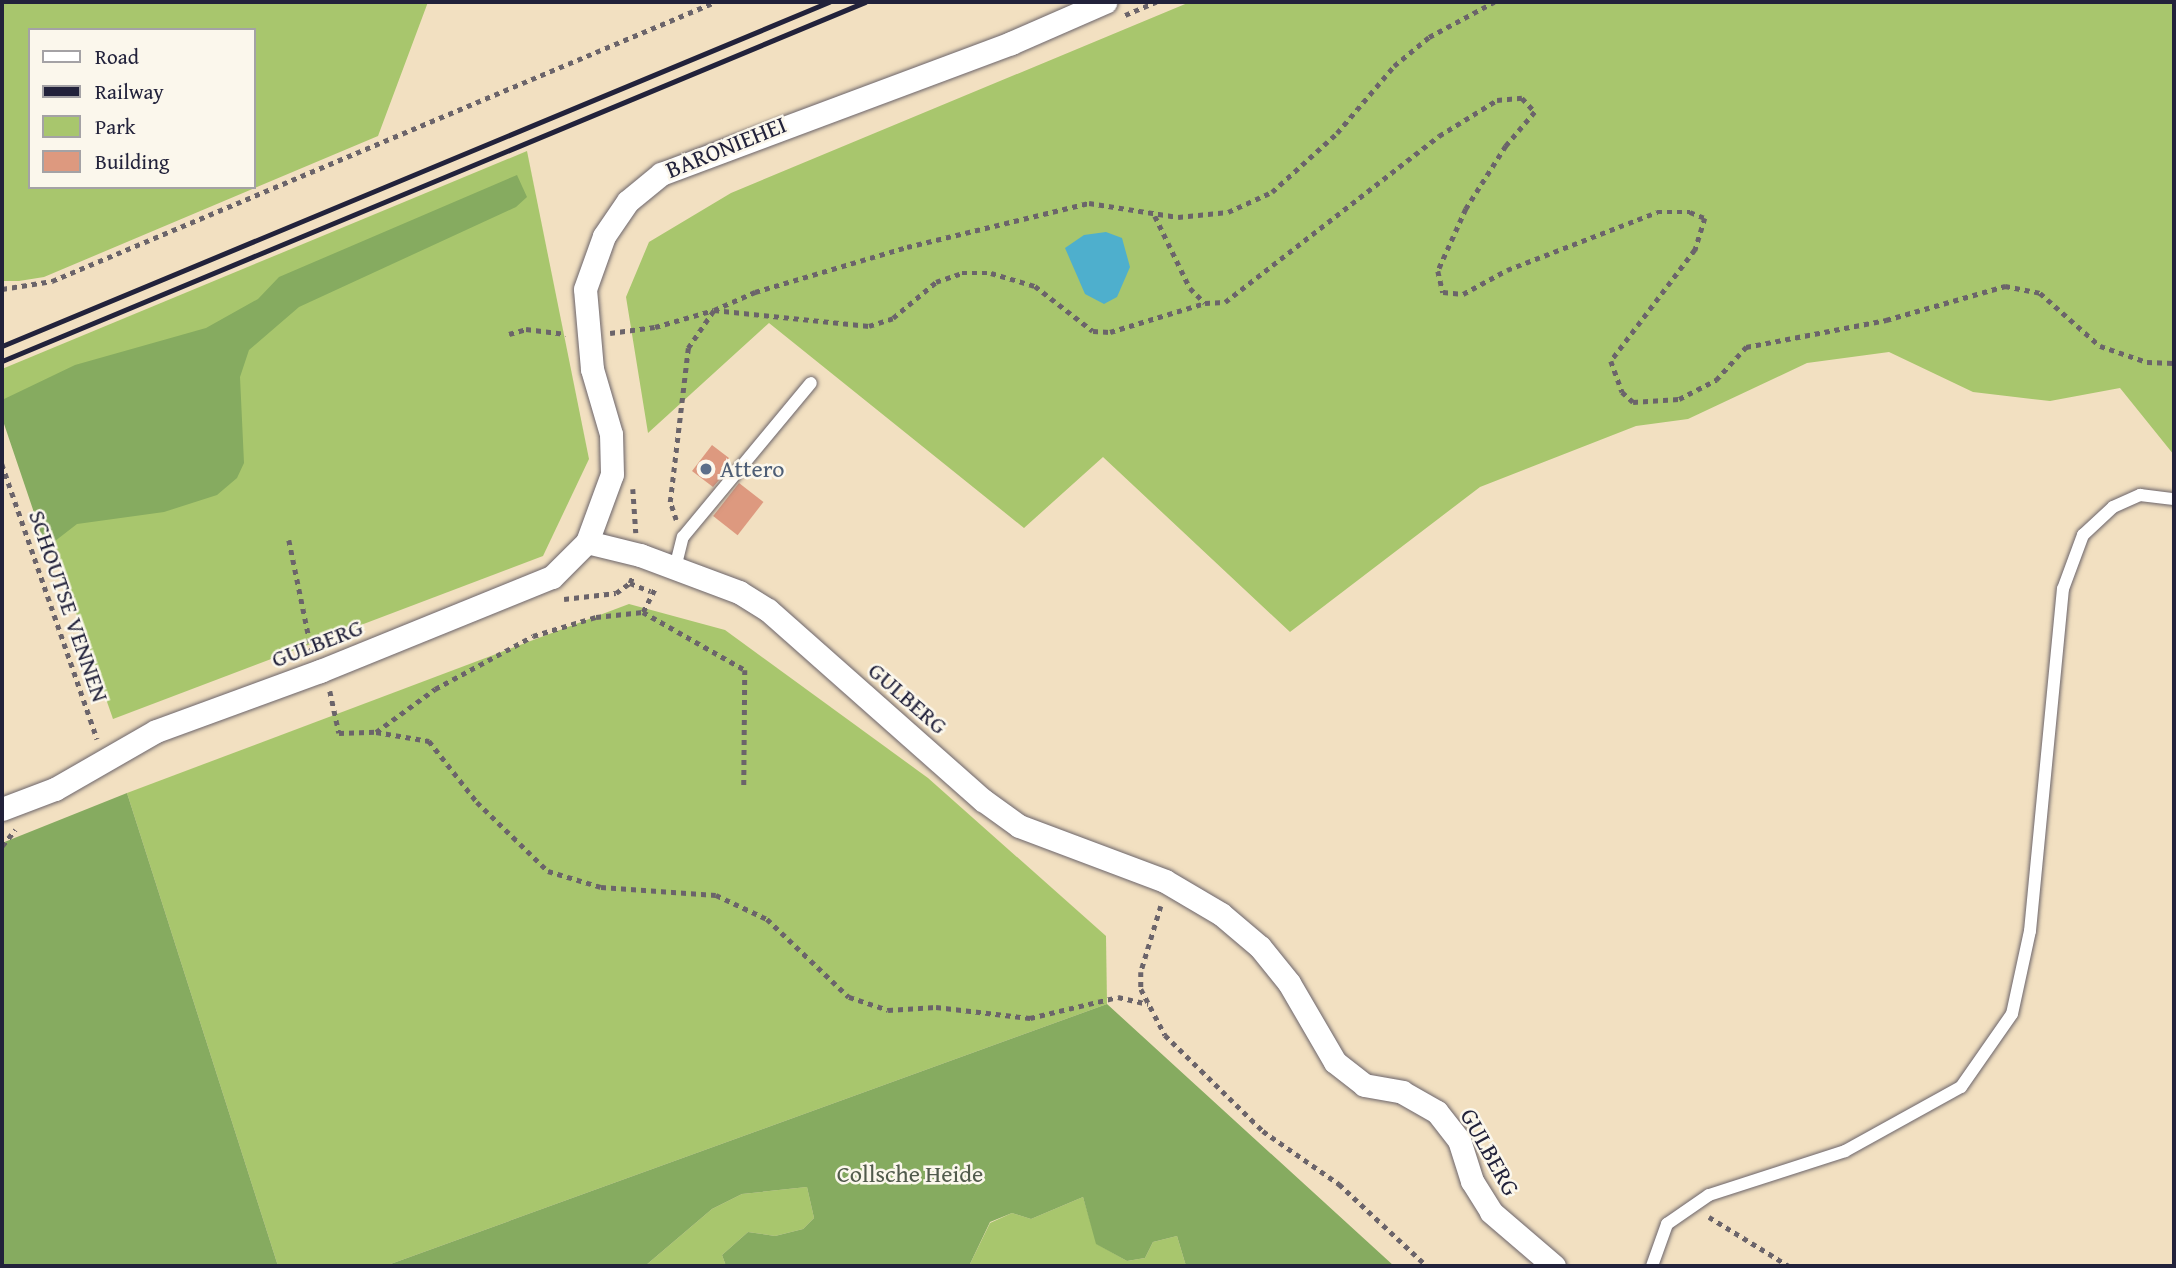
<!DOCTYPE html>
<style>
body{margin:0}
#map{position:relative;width:2176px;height:1268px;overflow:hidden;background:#f2e0c1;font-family:"Gentium Book Plus",serif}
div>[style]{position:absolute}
.green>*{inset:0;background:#a8c66d}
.forest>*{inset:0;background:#86ab60}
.water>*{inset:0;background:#4eafcd}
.building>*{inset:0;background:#dd997f;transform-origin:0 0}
.path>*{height:4.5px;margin-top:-2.25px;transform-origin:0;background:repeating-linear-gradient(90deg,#6b646a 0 5px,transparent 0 10px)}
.roads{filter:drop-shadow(0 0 2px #6b646a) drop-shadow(0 0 2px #6b646a)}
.lane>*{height:12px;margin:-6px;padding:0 6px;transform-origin:6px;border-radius:6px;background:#fff}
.street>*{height:23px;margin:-11.5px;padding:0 11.5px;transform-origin:11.5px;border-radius:11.5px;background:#fff}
.rail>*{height:5px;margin:-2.5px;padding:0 2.5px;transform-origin:2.5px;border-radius:2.5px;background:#22223b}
.dots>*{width:19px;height:19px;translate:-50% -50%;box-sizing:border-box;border:4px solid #fbf7ec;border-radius:50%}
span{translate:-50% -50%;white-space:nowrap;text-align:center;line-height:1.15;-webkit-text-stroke:5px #fbf7ec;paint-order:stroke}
.street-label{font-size:24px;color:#22223b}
.service-label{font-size:24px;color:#4e5e75}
.left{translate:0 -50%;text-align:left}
.park-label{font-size:24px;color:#515b4c}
.frame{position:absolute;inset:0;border:4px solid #22223b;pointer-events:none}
.legend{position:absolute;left:28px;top:28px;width:228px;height:161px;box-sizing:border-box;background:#fbf7ec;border:2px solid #a4a2a5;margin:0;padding:9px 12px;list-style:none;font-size:21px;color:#22223b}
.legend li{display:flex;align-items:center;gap:14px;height:35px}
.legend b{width:35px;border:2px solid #a4a2a5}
</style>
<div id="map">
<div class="green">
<i style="clip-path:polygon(evenodd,2px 2px,428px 2px,378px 136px,44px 277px,19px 281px,2px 281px,2px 2px,30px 30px,254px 30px,254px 187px,30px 187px,30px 30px)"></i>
<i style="clip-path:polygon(1190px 2px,2174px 2px,2174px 455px,2120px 388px,2050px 401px,1973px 392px,1889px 352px,1807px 363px,1688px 419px,1636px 426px,1480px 487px,1290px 632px,1103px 457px,1024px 528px,769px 323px,648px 433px,626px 297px,649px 242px,731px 193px)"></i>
<i style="clip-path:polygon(527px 151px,589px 459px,543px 556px,113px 719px,2px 400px,2px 369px)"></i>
<i style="clip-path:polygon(629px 604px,725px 630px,928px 778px,1106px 936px,1107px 1004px,385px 1266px,278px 1266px,127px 793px)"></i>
<i style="clip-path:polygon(807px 1187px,814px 1218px,803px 1229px,775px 1236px,748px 1232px,722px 1255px,726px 1266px,645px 1266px,712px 1209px,742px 1194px)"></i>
<i style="clip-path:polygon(1083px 1197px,1097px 1244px,1127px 1261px,1145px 1258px,1153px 1242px,1177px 1236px,1186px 1266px,969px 1266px,990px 1223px,1012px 1213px,1031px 1219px)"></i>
</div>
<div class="forest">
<i style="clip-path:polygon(517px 175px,527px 197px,516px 207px,299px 307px,249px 350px,240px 377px,244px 463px,237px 478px,217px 495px,164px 512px,77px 524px,46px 548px,2px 418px,2px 400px,75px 365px,206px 328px,258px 299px,279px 277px)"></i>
<i style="clip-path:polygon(127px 793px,278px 1266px,2px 1266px,2px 843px)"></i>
<i style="clip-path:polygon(1107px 1004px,1394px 1266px,1186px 1266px,1177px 1236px,1153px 1242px,1145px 1258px,1127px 1261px,1096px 1244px,1083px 1197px,1031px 1219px,1012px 1213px,990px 1222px,969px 1266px,726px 1266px,722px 1255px,748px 1232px,775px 1236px,803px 1229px,814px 1218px,807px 1187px,742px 1194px,712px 1209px,645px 1266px,385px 1266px)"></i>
</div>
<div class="water">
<i style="clip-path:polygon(1106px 232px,1122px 238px,1130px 267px,1117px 297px,1104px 304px,1085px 294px,1065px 248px,1084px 235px)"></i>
</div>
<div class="building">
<i style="clip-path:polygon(712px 445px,729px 458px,721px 468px,726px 472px,713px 487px,692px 471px)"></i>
<i style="left:739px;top:483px;width:31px;height:42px;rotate:38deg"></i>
</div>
<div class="path">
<i style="left:1125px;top:15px;width:34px;rotate:-23deg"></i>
<i style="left:1155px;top:216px;width:80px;rotate:64.1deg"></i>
<i style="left:1190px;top:288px;width:21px;rotate:45deg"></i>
<i style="left:1205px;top:303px;width:20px;rotate:-3deg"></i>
<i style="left:1225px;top:302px;width:271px;rotate:-37.8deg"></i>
<i style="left:1439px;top:136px;width:68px;rotate:-31.8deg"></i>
<i style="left:1497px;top:100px;width:25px;rotate:-5deg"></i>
<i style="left:1522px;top:98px;width:19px;rotate:47deg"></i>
<i style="left:1535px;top:112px;width:45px;rotate:130.5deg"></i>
<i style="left:1506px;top:146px;width:75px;rotate:122.4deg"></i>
<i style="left:1466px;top:209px;width:68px;rotate:114.3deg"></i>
<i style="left:1438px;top:271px;width:22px;rotate:77deg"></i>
<i style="left:1443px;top:292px;width:20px;rotate:6deg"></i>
<i style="left:1463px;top:294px;width:50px;rotate:-28.6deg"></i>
<i style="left:1507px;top:270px;width:161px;rotate:-21.1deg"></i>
<i style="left:1657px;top:212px;width:33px"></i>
<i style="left:1690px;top:212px;width:16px;rotate:22deg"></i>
<i style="left:1705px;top:218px;width:34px;rotate:107deg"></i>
<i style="left:1695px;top:250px;width:139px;rotate:127.1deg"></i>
<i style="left:1611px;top:361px;width:33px;rotate:70deg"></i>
<i style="left:1622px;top:392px;width:15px;rotate:42deg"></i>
<i style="left:1633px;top:402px;width:46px;rotate:-3.7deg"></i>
<i style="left:1679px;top:399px;width:42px;rotate:-27.2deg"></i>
<i style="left:1716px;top:380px;width:45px;rotate:-47.7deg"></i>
<i style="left:1746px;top:347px;width:143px;rotate:-10.9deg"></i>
<i style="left:1886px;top:320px;width:124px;rotate:-15.9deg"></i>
<i style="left:2005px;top:286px;width:36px;rotate:11deg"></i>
<i style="left:2040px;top:293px;width:80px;rotate:41.5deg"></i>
<i style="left:2100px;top:346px;width:50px;rotate:18.8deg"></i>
<i style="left:2147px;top:362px;width:27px;rotate:2deg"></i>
<i style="left:2px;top:289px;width:51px;rotate:-9.1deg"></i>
<i style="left:52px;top:281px;width:719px;rotate:-22.82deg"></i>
<i style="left:610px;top:333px;width:45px;rotate:-7.6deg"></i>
<i style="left:655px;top:327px;width:61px;rotate:-16.1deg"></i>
<i style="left:714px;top:310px;width:156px;rotate:5.9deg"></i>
<i style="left:869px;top:326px;width:25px;rotate:-18deg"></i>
<i style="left:893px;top:318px;width:56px;rotate:-39.9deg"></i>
<i style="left:936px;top:282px;width:28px;rotate:-19deg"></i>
<i style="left:962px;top:273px;width:29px"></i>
<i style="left:991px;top:273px;width:46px;rotate:16.5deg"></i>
<i style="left:1035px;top:286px;width:73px;rotate:37.8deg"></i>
<i style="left:1093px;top:331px;width:17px;rotate:3deg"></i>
<i style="left:1110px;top:332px;width:99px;rotate:-17deg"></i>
<i style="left:509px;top:334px;width:18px;rotate:-16deg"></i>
<i style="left:526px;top:329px;width:40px;rotate:7.1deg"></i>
<i style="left:2px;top:464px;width:291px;rotate:70.9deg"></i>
<i style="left:633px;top:489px;width:44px;rotate:86.1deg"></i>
<i style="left:676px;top:520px;width:19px;rotate:-108deg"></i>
<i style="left:670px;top:502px;width:155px;rotate:-83.3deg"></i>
<i style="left:688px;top:348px;width:46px;rotate:-55.6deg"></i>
<i style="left:714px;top:310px;width:45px;rotate:-23.7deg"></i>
<i style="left:755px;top:292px;width:159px;rotate:-16.5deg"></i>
<i style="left:907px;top:247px;width:187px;rotate:-13.6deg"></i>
<i style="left:1089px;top:203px;width:90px;rotate:8.9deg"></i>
<i style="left:1178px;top:217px;width:50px;rotate:-5.7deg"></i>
<i style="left:1228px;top:212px;width:48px;rotate:-24.4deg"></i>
<i style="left:1272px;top:192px;width:88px;rotate:-42.2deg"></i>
<i style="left:1337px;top:133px;width:88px;rotate:-49.6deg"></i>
<i style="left:1394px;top:66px;width:45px;rotate:-39.6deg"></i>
<i style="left:1429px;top:37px;width:74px;rotate:-28.3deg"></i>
<i style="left:289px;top:540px;width:114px;rotate:78.4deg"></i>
<i style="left:630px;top:583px;width:22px;rotate:22deg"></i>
<i style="left:564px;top:599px;width:52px;rotate:-6.6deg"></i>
<i style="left:616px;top:593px;width:17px;rotate:-36deg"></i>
<i style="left:630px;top:583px;width:9px;rotate:-69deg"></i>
<i style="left:643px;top:612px;width:29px;rotate:-63deg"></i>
<i style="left:330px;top:691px;width:43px;rotate:77.9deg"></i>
<i style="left:339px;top:733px;width:37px;rotate:-2deg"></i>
<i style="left:376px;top:732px;width:73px;rotate:-36.1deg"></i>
<i style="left:435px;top:689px;width:111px;rotate:-28.4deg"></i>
<i style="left:533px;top:636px;width:66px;rotate:-16.8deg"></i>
<i style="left:596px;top:617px;width:47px;rotate:-6.1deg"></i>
<i style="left:643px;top:612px;width:117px;rotate:29.6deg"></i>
<i style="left:745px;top:670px;width:117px;rotate:90.5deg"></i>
<i style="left:376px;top:732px;width:54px;rotate:9.6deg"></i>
<i style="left:429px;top:741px;width:78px;rotate:51.8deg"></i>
<i style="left:477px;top:802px;width:99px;rotate:44.2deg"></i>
<i style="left:548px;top:871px;width:55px;rotate:16.8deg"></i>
<i style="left:601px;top:887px;width:115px;rotate:4deg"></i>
<i style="left:716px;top:895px;width:56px;rotate:25.2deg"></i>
<i style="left:767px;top:919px;width:113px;rotate:43.6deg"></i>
<i style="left:849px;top:997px;width:41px;rotate:18.4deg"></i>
<i style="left:888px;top:1010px;width:48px;rotate:-3.6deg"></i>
<i style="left:936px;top:1007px;width:95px;rotate:6.7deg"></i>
<i style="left:1030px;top:1018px;width:90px;rotate:-13.4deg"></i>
<i style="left:1118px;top:997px;width:31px;rotate:13deg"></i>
<i style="left:2px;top:846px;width:21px;rotate:-51deg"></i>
<i style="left:1161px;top:906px;width:69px;rotate:106.9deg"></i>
<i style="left:1141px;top:972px;width:17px;rotate:90deg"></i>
<i style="left:1141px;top:989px;width:52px;rotate:62.4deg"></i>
<i style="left:1165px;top:1035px;width:137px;rotate:44.4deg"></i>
<i style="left:1263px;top:1131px;width:93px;rotate:34.9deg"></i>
<i style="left:1339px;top:1184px;width:120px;rotate:43deg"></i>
<i style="left:1709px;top:1217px;width:94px;rotate:31.5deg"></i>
</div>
<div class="roads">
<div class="lane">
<i style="left:675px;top:568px;width:32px;rotate:-76deg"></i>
<i style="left:683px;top:537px;width:200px;rotate:-50.3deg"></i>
<i style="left:1652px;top:1266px;width:45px;rotate:-70.3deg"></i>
<i style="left:1667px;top:1224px;width:51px;rotate:-34.6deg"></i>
<i style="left:1709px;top:1195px;width:143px;rotate:-17.9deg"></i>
<i style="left:1845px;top:1151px;width:132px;rotate:-28.9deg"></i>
<i style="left:1961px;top:1087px;width:89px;rotate:-55.1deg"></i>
<i style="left:2012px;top:1014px;width:85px;rotate:-77.8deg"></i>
<i style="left:2030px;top:931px;width:344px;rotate:-84.5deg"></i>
<i style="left:2063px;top:589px;width:58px;rotate:-69.7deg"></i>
<i style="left:2083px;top:535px;width:41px;rotate:-43deg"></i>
<i style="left:2113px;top:507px;width:30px;rotate:-24deg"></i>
<i style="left:2140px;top:495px;width:34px;rotate:7deg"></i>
</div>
<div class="street">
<i style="left:587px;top:542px;width:55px;rotate:13.8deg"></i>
<i style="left:640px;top:555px;width:106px;rotate:20.5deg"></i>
<i style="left:739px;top:592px;width:34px;rotate:32deg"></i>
<i style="left:768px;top:610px;width:287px;rotate:41.5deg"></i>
<i style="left:983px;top:800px;width:44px;rotate:35.8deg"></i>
<i style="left:1019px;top:826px;width:156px;rotate:20.6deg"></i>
<i style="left:1165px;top:881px;width:65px;rotate:30.5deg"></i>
<i style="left:1221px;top:914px;width:51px;rotate:40.2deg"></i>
<i style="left:1260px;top:947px;width:46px;rotate:51.1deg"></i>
<i style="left:1289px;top:983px;width:91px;rotate:59.8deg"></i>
<i style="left:1335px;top:1062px;width:37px;rotate:38deg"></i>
<i style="left:1364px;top:1085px;width:39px;rotate:10deg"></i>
<i style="left:1402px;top:1092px;width:40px;rotate:29.7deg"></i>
<i style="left:1437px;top:1112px;width:36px;rotate:52deg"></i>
<i style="left:1459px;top:1140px;width:43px;rotate:72.4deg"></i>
<i style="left:1472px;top:1181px;width:36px;rotate:58deg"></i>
<i style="left:1491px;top:1212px;width:83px;rotate:40.6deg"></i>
<i style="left:2px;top:809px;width:57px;rotate:-20.7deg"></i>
<i style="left:55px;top:789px;width:116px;rotate:-29.9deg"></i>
<i style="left:156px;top:731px;width:175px;rotate:-20.1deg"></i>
<i style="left:320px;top:671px;width:250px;rotate:-22.1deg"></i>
<i style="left:552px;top:577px;width:49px;rotate:-45deg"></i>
<i style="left:587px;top:542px;width:72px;rotate:-69.8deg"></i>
<i style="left:612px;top:474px;width:40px;rotate:-91.4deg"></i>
<i style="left:611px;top:434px;width:68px;rotate:-106.3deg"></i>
<i style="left:592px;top:369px;width:80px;rotate:-95deg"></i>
<i style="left:585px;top:289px;width:56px;rotate:-70.3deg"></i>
<i style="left:604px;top:236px;width:42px;rotate:-55.6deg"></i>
<i style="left:628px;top:201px;width:43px;rotate:-39.3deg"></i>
<i style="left:661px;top:174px;width:374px;rotate:-20.5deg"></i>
<i style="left:1011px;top:43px;width:103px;rotate:-23.6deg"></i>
</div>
</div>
<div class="rail">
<i style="left:2px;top:346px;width:896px;rotate:-22.59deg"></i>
<i style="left:2px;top:361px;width:935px;rotate:-22.59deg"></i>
</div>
<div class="dots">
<i style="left:706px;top:469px;background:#5c6f8a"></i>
</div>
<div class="street-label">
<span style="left:726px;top:147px;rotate:-22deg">BARONIEHEI</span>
<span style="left:69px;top:606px;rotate:71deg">SCHOUTSE VENNEN</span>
<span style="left:317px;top:643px;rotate:-21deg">GULBERG</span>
<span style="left:908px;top:698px;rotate:41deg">GULBERG</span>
<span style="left:1490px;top:1152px;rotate:61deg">GULBERG</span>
</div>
<div class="service-label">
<span class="left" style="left:720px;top:469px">Attero</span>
</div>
<div class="park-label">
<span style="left:910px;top:1174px">Collsche Heide</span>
</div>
<div class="frame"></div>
<ul class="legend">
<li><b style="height:9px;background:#fff"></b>Road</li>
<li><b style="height:9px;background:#22223b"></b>Railway</li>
<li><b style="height:19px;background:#a8c66d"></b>Park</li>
<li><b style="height:19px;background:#dd997f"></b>Building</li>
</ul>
</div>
